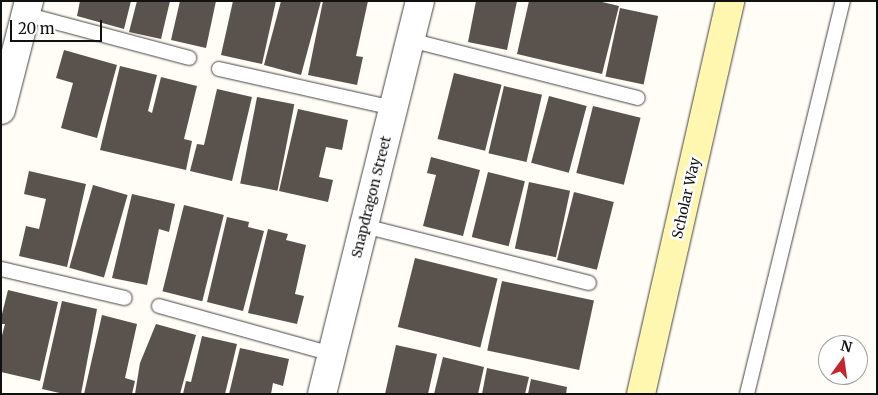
<!DOCTYPE html>
<style>
body{margin:0}
#map{position:relative;width:878px;height:395px;overflow:hidden;background:#fffdf5;font-family:Merriweather,serif}
div>[style]{position:absolute}
.building>*{inset:0;background:#5a524d;transform-origin:0 0}
.roads{filter:drop-shadow(0 0 1px #444) drop-shadow(0 0 1px #444)}
.lane>*{height:14px;margin:-7px;padding:0 7px;transform-origin:7px;border-radius:7px;background:#fff}
.street>*{height:28px;margin:-14px;padding:0 14px;transform-origin:14px;border-radius:14px;background:#fff}
.secondary>*{height:28px;margin:-14px;padding:0 14px;transform-origin:14px;border-radius:14px;background:#fff6b0}
span{translate:-50% -50%;white-space:nowrap;text-align:center;line-height:1.15;-webkit-text-stroke:5px #fff;paint-order:stroke}
.street-label{font-size:14px;color:#111}
.frame{position:absolute;inset:0;border:2px solid #111;pointer-events:none}
.north{position:absolute;left:818px;top:335px;width:50px;height:50px;box-sizing:border-box;background:#fff;border:1px solid #a0a0a0;border-radius:50%;rotate:14deg;font-size:14px;font-weight:700;line-height:20px;text-align:center;color:#111}
.north::after{content:'';display:block;margin:auto;width:18px;height:22px;background:#c4262e;clip-path:polygon(50% 0,100% 100%,50% 72%,0 100%)}
.scale{position:absolute;left:10px;top:20px;width:92px;height:22px;box-sizing:border-box;border:2px solid #111;border-top:0;padding-left:6px;font-size:15px;line-height:18px;white-space:nowrap;color:#111;-webkit-text-stroke:4px #fff;paint-order:stroke}
</style>
<div id="map">
<div class="building">
<i style="clip-path:polygon(80px 1px,131px 1px,124px 29px,77px 16px)"></i>
<i style="clip-path:polygon(137px 1px,170px 1px,161px 39px,129px 32px)"></i>
<i style="clip-path:polygon(180px 1px,216px 1px,206px 48px,171px 40px)"></i>
<i style="clip-path:polygon(233px 1px,276px 1px,262px 64px,221px 55px)"></i>
<i style="clip-path:polygon(281px 1px,321px 1px,301px 75px,264px 65px)"></i>
<i style="clip-path:polygon(323px 1px,368px 1px,356px 56px,363px 57px,357px 85px,308px 75px)"></i>
<i style="clip-path:polygon(476px 1px,517px 1px,507px 50px,468px 42px)"></i>
<i style="clip-path:polygon(529px 1px,598px 1px,619px 6px,602px 74px,517px 54px)"></i>
<i style="left:620px;top:8px;width:39px;height:70px;rotate:12deg"></i>
<i style="clip-path:polygon(64px 50px,117px 65px,97px 138px,61px 128px,73px 83px,56px 78px)"></i>
<i style="clip-path:polygon(120px 66px,157px 75px,148px 111px,152px 113px,161px 77px,197px 86px,184px 139px,192px 141px,186px 170px,100px 150px)"></i>
<i style="left:454px;top:73px;width:49px;height:68px;rotate:14deg"></i>
<i style="left:504px;top:86px;width:39px;height:69px;rotate:13deg"></i>
<i style="clip-path:polygon(217px 89px,252px 97px,232px 181px,190px 171px,197px 144px,204px 145px)"></i>
<i style="left:549px;top:96px;width:39px;height:69px;rotate:15deg"></i>
<i style="left:257px;top:97px;width:38px;height:88px;rotate:11deg"></i>
<i style="left:593px;top:106px;width:49px;height:69px;rotate:14deg"></i>
<i style="clip-path:polygon(298px 109px,348px 120px,342px 150px,326px 147px,319px 177px,333px 180px,328px 202px,279px 191px)"></i>
<i style="clip-path:polygon(431px 157px,480px 170px,463px 236px,423px 226px,436px 175px,427px 173px)"></i>
<i style="clip-path:polygon(29px 171px,86px 184px,67px 267px,19px 256px,26px 226px,39px 229px,46px 199px,24px 194px)"></i>
<i style="left:488px;top:172px;width:38px;height:67px;rotate:14deg"></i>
<i style="left:529px;top:182px;width:42px;height:68px;rotate:12deg"></i>
<i style="left:93px;top:185px;width:36px;height:86px;rotate:16deg"></i>
<i style="left:574px;top:192px;width:41px;height:70px;rotate:14deg"></i>
<i style="clip-path:polygon(132px 194px,175px 204px,169px 232px,159px 229px,147px 285px,112px 278px)"></i>
<i style="left:184px;top:205px;width:41px;height:89px;rotate:14deg"></i>
<i style="clip-path:polygon(227px 217px,249px 222px,248px 227px,264px 231px,243px 311px,207px 302px)"></i>
<i style="clip-path:polygon(268px 229px,288px 234px,286px 240px,306px 245px,295px 294px,304px 296px,297px 324px,248px 313px)"></i>
<i style="left:415px;top:258px;width:85px;height:71px;rotate:14deg"></i>
<i style="left:502px;top:281px;width:94px;height:71px;rotate:12deg"></i>
<i style="clip-path:polygon(8px 290px,58px 302px,40px 381px,1px 372px,1px 339px,5px 324px,1px 324px,1px 318px)"></i>
<i style="clip-path:polygon(62px 301px,97px 309px,81px 394px,64px 394px,42px 389px)"></i>
<i style="clip-path:polygon(102px 315px,137px 324px,125px 378px,135px 381px,132px 394px,84px 394px)"></i>
<i style="clip-path:polygon(156px 324px,196px 335px,180px 394px,135px 394px,140px 363px)"></i>
<i style="clip-path:polygon(202px 336px,237px 344px,225px 394px,183px 394px,186px 381px,191px 382px)"></i>
<i style="clip-path:polygon(396px 345px,437px 354px,428px 394px,385px 394px)"></i>
<i style="clip-path:polygon(240px 348px,289px 359px,283px 386px,273px 383px,271px 394px,229px 394px)"></i>
<i style="clip-path:polygon(443px 357px,484px 367px,478px 394px,434px 394px)"></i>
<i style="clip-path:polygon(487px 368px,529px 377px,525px 394px,482px 394px)"></i>
<i style="clip-path:polygon(531px 379px,567px 387px,566px 394px,528px 394px)"></i>
</div>
<div class="roads">
<div class="lane">
<i style="left:25px;top:14px;width:170px;rotate:15deg"></i>
<i style="left:410px;top:40px;width:235px;rotate:14.3deg"></i>
<i style="left:219px;top:69px;width:178px;rotate:12.6deg"></i>
<i style="left:364px;top:226px;width:232px;rotate:14.2deg"></i>
<i style="left:1px;top:269px;width:127px;rotate:13.2deg"></i>
<i style="left:159px;top:306px;width:180px;rotate:15.5deg"></i>
<i style="left:747px;top:394px;width:405px;rotate:-76.3deg"></i>
</div>
<div class="street">
<i style="left:1px;top:110px;width:113px;rotate:-75.6deg"></i>
<i style="left:322px;top:394px;width:405px;rotate:-76deg"></i>
</div>
<div class="secondary">
<i style="left:641px;top:394px;width:403px;rotate:-77.2deg"></i>
</div>
</div>
<div class="street-label">
<span style="left:371px;top:197px;rotate:-76deg">Snapdragon Street</span>
<span style="left:686px;top:198px;rotate:-77deg">Scholar Way</span>
</div>
<div class="frame"></div>
<div class="north">N</div>
<div class="scale">20 m</div>
</div>
